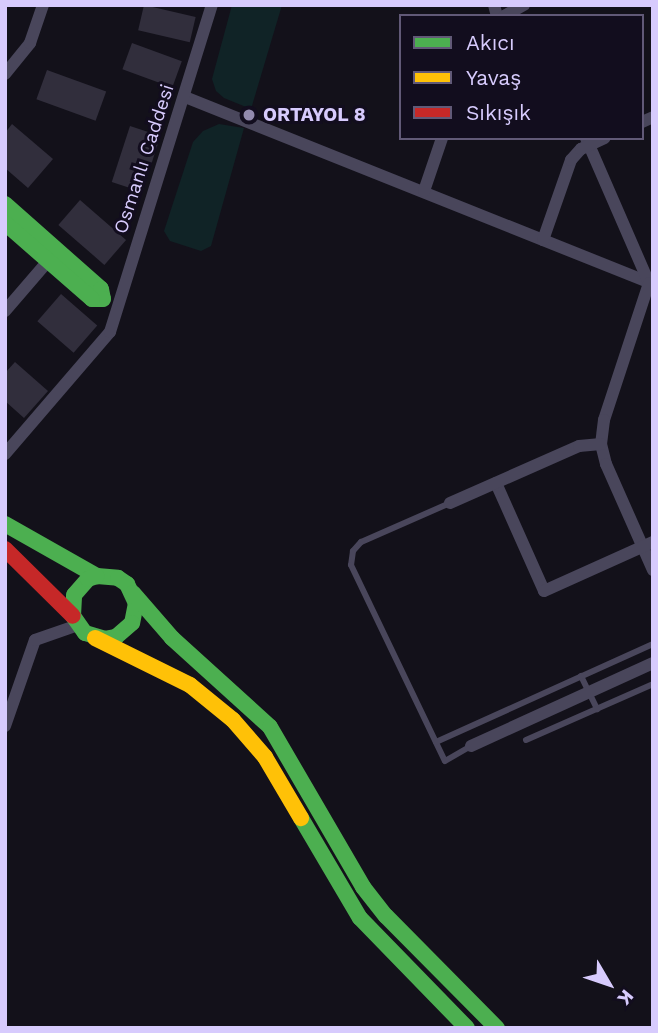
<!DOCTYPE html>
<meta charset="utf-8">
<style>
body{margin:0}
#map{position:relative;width:658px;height:1033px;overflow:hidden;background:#13111a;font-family:"Work Sans",sans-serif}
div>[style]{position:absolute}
.green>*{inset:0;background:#102326}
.building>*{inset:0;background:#312e3c;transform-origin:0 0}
.lane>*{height:6px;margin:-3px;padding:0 3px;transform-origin:3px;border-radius:3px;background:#49465b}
.street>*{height:12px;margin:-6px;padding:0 6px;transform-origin:6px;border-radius:6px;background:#49465b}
.fast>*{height:16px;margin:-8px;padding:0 8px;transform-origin:8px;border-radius:8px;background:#4caf50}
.slow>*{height:16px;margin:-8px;padding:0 8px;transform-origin:8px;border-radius:8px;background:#ffc107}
.jam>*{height:16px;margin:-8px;padding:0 8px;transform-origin:8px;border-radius:8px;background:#c62828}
.dots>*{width:19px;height:19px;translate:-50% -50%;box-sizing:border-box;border:4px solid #120d1e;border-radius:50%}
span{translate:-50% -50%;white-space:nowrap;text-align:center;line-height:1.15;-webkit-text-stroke:6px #120d1e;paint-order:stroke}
.poi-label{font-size:19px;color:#d7cbfd;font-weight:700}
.left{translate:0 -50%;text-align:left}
.street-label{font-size:19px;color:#d7cbfd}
.frame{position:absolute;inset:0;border:7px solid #d7cbfd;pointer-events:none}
.legend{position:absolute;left:399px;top:14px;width:245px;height:126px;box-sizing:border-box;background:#120d1e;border:2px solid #615977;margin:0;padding:9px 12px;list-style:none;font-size:21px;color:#d7cbfd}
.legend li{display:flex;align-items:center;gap:14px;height:35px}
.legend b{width:35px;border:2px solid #615977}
.north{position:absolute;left:574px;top:949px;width:70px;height:70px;-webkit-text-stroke:5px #120d1e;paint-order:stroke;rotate:129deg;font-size:19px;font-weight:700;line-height:28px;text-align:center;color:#d7cbfd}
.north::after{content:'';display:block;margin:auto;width:24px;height:32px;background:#d7cbfd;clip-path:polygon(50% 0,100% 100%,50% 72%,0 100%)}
</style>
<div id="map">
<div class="green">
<i style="clip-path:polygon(232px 5px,282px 5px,251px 109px,224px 98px,216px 91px,212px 79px)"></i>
<i style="clip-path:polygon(219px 124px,244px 128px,211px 246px,201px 251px,170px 241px,164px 231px,193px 142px,203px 131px)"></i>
</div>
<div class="building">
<i style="left:144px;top:5px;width:53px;height:26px;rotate:13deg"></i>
<i style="left:132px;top:43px;width:53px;height:28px;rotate:20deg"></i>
<i style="left:47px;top:70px;width:63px;height:31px;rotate:20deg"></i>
<i style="clip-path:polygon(12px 124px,53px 159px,28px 188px,5px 168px,5px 133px)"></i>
<i style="left:130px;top:126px;width:32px;height:59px;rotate:18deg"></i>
<i style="left:80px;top:200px;width:61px;height:33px;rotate:41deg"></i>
<i style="left:61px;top:294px;width:48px;height:36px;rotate:41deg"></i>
<i style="clip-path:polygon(15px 362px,48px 391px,24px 418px,5px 401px,5px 373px)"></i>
</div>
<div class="lane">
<i style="left:450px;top:503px;width:97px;rotate:156.3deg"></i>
<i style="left:361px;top:542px;width:12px;rotate:132deg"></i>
<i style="left:353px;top:551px;width:14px;rotate:98deg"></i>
<i style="left:351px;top:565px;width:217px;rotate:64.4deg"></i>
<i style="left:445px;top:761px;width:30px;rotate:-30deg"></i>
<i style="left:581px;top:676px;width:37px;rotate:64deg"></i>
<i style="left:526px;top:740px;width:139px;rotate:-23.8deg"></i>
<i style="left:436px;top:742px;width:238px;rotate:-24.3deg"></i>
</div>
<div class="street">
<i style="left:494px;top:5px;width:11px;rotate:75deg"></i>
<i style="left:504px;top:16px;width:23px;rotate:-29deg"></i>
<i style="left:5px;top:74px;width:40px;rotate:-51deg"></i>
<i style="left:30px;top:43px;width:40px;rotate:-71.1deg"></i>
<i style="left:185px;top:97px;width:504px;rotate:21.78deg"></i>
<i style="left:642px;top:122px;width:12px;rotate:-24deg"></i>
<i style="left:586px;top:138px;width:158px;rotate:66.5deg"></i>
<i style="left:649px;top:283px;width:144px;rotate:108.2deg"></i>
<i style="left:604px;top:420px;width:24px;rotate:97deg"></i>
<i style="left:601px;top:444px;width:21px;rotate:76deg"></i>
<i style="left:606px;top:464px;width:116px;rotate:66.1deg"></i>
<i style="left:424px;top:191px;width:56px;rotate:-71.2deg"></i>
<i style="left:543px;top:240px;width:85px;rotate:-70.7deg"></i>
<i style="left:571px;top:160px;width:15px;rotate:-48deg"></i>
<i style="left:581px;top:149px;width:26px;rotate:-25deg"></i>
<i style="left:5px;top:311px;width:66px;rotate:-49.3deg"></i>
<i style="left:5px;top:454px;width:161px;rotate:-49.3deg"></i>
<i style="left:110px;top:332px;width:343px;rotate:-72.7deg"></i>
<i style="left:496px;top:483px;width:118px;rotate:66deg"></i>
<i style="left:544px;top:591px;width:120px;rotate:-24.2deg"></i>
<i style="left:450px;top:503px;width:141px;rotate:-23.8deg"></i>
<i style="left:579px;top:446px;width:22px;rotate:-5deg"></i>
<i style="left:5px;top:726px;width:91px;rotate:-70.8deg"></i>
<i style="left:35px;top:640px;width:46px;rotate:-19.2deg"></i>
<i style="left:471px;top:746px;width:200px;rotate:-24.5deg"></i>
</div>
<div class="fast">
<i style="left:5px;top:204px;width:128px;rotate:41.5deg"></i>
<i style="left:101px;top:289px;width:10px;rotate:79deg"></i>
<i style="left:103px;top:299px;width:11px;rotate:180deg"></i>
<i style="left:92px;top:299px;width:116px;rotate:-138.9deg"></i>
<i style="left:5px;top:524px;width:106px;rotate:29.5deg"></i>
<i style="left:97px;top:576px;width:21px;rotate:5deg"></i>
<i style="left:118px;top:578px;width:11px;rotate:34deg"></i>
<i style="left:127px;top:584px;width:21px;rotate:65deg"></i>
<i style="left:136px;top:603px;width:20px;rotate:101deg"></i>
<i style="left:132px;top:623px;width:21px;rotate:139deg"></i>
<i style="left:116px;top:637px;width:11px;rotate:170deg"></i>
<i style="left:105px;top:639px;width:21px;rotate:-163deg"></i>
<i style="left:85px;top:633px;width:21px;rotate:-125deg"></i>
<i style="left:73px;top:616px;width:21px;rotate:-87deg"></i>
<i style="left:74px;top:595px;width:21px;rotate:-49deg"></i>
<i style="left:88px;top:579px;width:9px;rotate:-18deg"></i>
<i style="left:133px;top:593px;width:60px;rotate:49.1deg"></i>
<i style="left:172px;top:638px;width:132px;rotate:42.2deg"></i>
<i style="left:270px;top:727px;width:185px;rotate:59.8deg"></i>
<i style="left:363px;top:887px;width:37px;rotate:52deg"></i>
<i style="left:386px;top:916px;width:158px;rotate:45.3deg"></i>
<i style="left:301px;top:818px;width:116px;rotate:59.5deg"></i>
<i style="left:360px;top:918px;width:153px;rotate:45.8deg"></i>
</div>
<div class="slow">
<i style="left:95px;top:638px;width:106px;rotate:26.3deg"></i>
<i style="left:190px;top:685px;width:55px;rotate:39.1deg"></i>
<i style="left:233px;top:720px;width:49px;rotate:49.1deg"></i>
<i style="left:265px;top:757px;width:71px;rotate:59.5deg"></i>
</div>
<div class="jam">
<i style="left:5px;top:549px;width:95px;rotate:44.6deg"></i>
</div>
<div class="dots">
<i style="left:249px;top:115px;background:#928aae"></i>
</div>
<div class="poi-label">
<span class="left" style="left:263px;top:115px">ORTAYOL 8</span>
</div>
<div class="street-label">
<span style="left:144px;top:159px;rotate:-72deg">Osmanlı Caddesi</span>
</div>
<div class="frame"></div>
<ul class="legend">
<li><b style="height:9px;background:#4caf50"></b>Akıcı</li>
<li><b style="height:9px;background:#ffc107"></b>Yavaş</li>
<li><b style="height:9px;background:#c62828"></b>Sıkışık</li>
</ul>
<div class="north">K</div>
</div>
